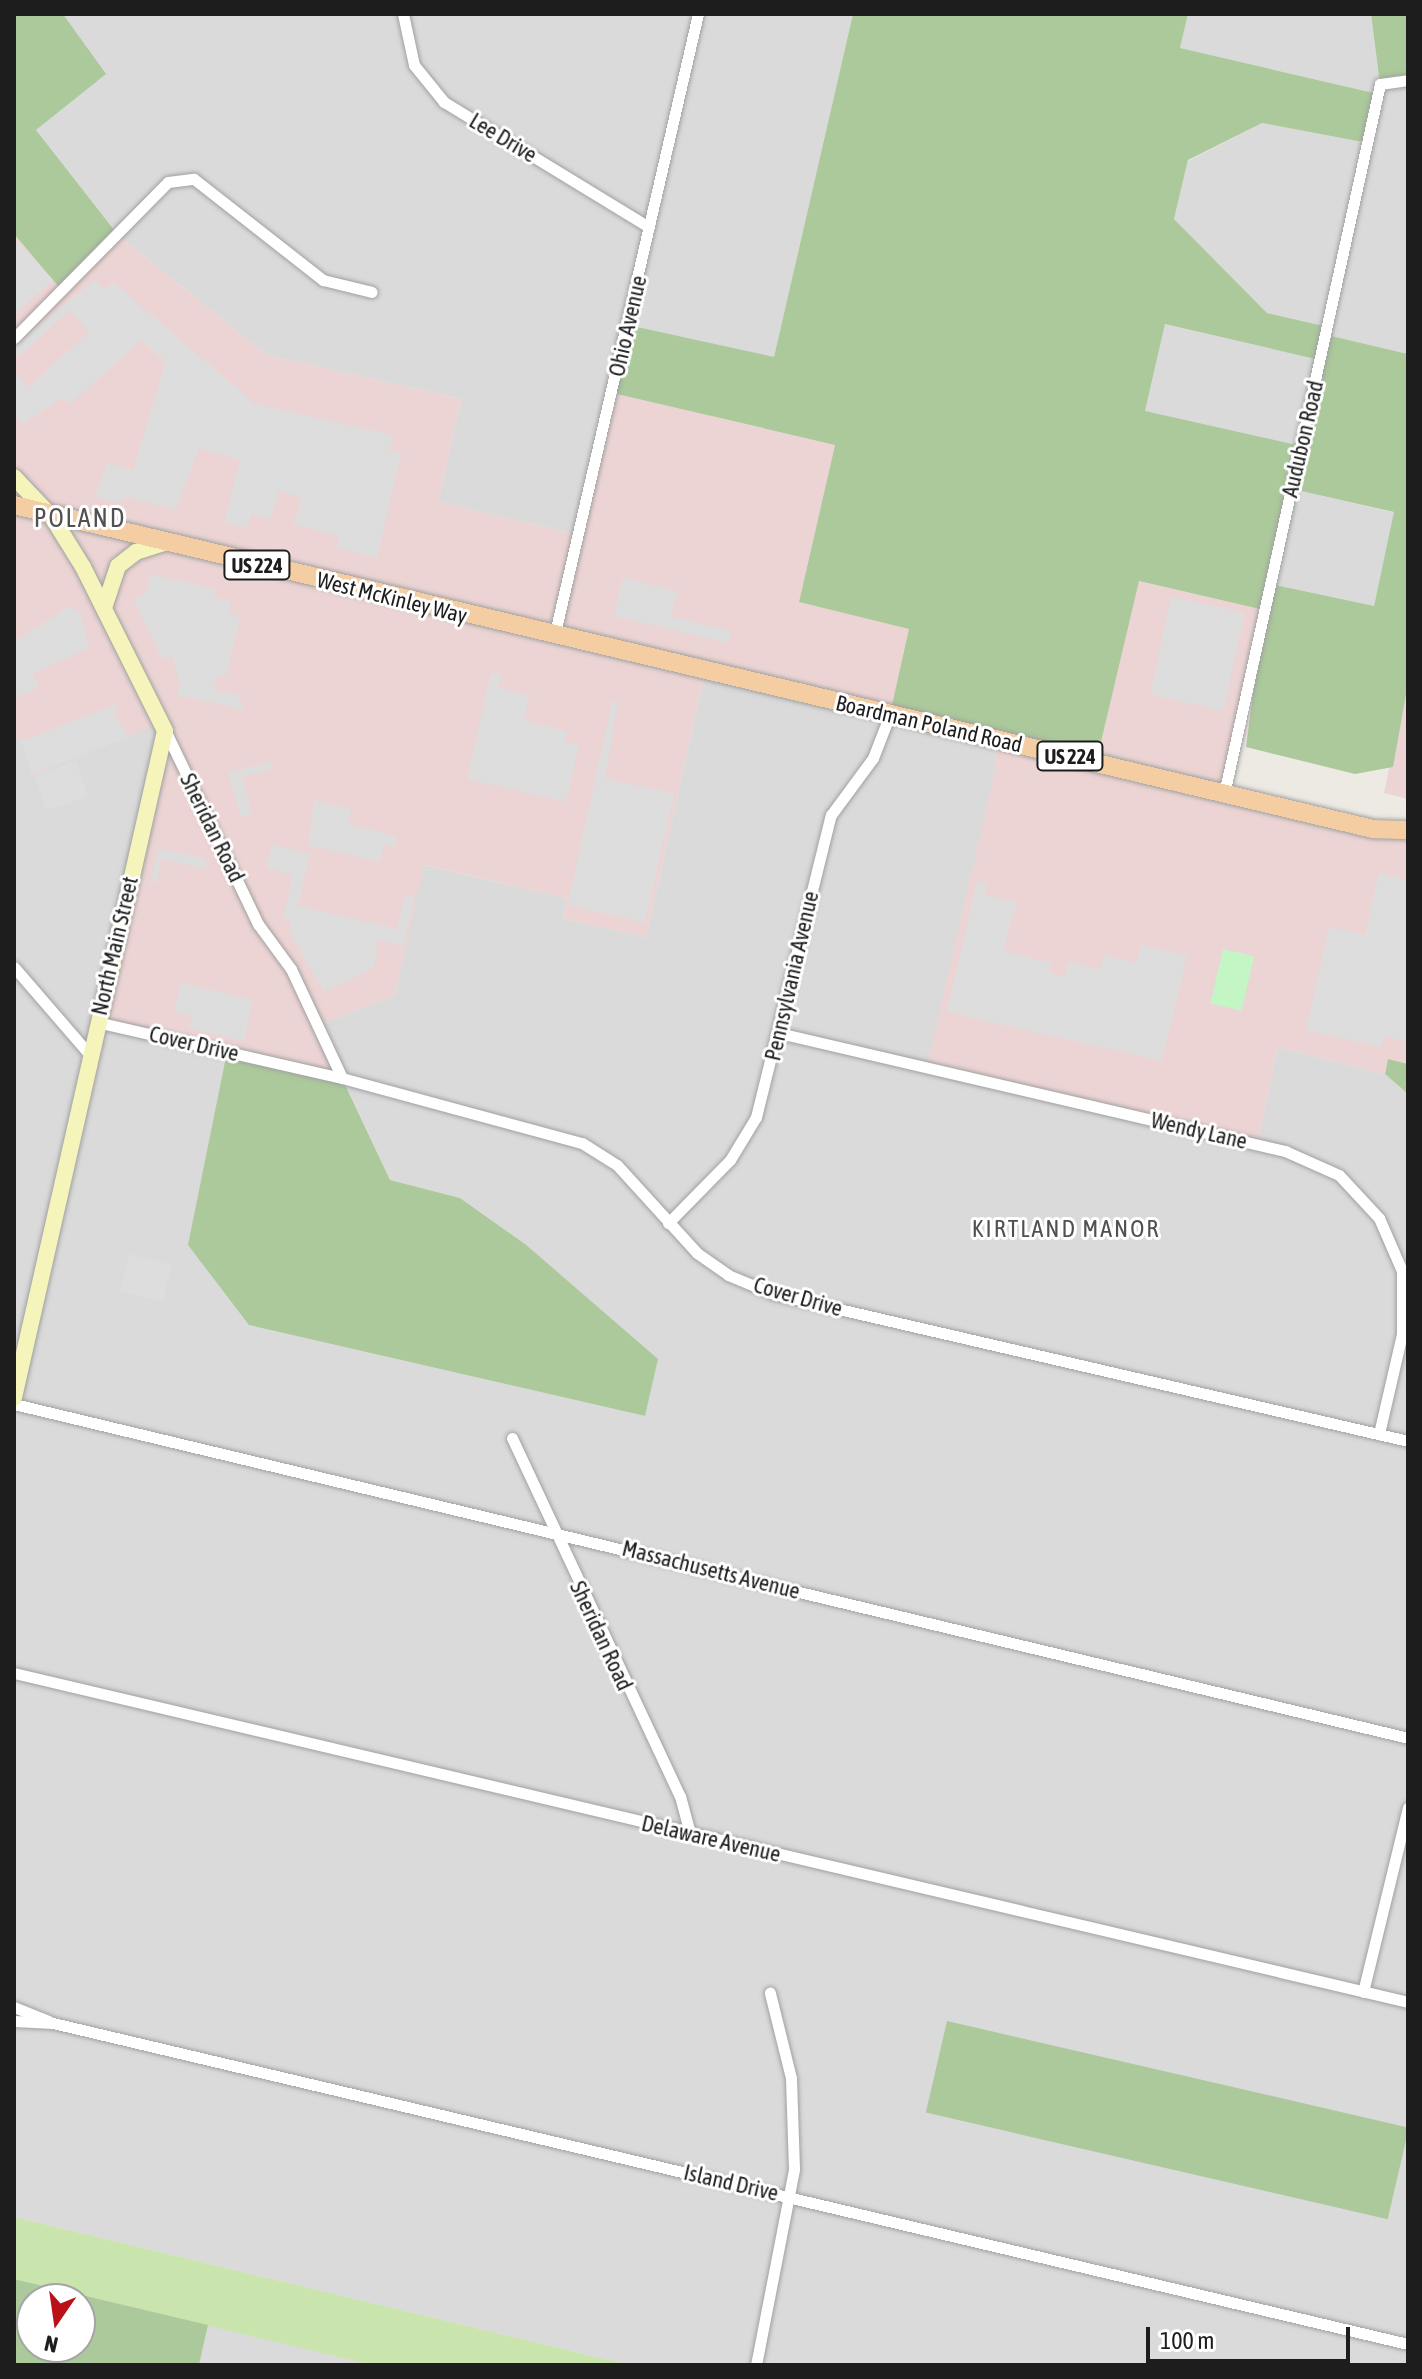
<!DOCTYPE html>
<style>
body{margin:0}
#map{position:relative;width:1422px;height:2379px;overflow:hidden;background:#edeae3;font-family:"Asap Condensed",sans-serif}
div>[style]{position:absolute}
.residential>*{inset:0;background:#dbdada;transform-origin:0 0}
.commercial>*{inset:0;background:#edd4d4}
.grass>*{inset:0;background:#cae4ad}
.forest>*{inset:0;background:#abc99b;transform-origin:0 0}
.park>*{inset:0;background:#c3f5c5;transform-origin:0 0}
.parking>*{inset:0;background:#ddd;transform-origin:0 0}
.roads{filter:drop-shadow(0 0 2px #a1a1a1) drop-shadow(0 0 2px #a1a1a1)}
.minor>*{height:11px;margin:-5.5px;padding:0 5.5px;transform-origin:5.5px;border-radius:5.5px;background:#fff}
.secondary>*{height:16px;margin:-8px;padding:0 8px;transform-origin:8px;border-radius:8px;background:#f4f4bb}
.primary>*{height:18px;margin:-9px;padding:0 9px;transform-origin:9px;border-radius:9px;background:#f4cda2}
span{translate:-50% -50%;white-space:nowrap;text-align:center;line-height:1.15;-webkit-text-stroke:6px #fff;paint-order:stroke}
.shield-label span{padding:2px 6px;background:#fff;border:2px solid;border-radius:6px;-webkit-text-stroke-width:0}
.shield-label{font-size:20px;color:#1d1d1d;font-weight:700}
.street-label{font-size:22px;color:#1d1d1d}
.neighbourhood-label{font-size:24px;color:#505050;letter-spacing:2px}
.quarter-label{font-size:26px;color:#505050;letter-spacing:2px}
.frame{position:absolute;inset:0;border:16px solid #1d1d1d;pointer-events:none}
.north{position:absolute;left:16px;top:2283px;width:80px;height:80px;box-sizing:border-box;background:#fff;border:2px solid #a5a5a5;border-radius:50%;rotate:193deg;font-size:22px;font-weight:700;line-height:32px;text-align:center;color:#1d1d1d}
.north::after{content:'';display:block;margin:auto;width:28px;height:36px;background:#ba1017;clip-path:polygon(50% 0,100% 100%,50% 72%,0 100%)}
.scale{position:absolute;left:1146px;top:2327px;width:204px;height:36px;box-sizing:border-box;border:4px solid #1d1d1d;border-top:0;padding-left:10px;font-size:24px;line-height:28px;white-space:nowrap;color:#1d1d1d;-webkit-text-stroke:6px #fff;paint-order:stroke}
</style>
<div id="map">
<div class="residential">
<i style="clip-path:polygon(63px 14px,853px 14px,774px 357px,580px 535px,438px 502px,461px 399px,266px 355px,118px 235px,36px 130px,105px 74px)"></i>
<i style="clip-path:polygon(1188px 14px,1371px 14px,1380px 84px,1408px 80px,1408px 354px,1326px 335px,1327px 327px,1267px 313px,1174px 219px,1188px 161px,1262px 123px,1368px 143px,1378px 94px,1180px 48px)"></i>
<i style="left:1165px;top:324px;width:159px;height:90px;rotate:13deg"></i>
<i style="left:1292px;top:489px;width:106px;height:98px;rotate:13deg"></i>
<i style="clip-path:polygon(705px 672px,995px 738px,996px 766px,1257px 1144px,1278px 1047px,1385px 1074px,1408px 1094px,1408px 2365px,630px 2365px,14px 2217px,14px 740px,24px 740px,32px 775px,161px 721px,227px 1052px,249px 1325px,645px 1416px,525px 1244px,460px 1198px,390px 1180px,318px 1025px,395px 995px,423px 865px,567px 898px,563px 919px,646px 937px)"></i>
<i style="clip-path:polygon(208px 2325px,372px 2365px,199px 2365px)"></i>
</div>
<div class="commercial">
<i style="clip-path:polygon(14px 234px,62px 291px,118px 235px,266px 355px,461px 399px,438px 502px,580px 535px,612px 393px,835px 445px,799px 602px,910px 629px,890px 714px,705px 672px,646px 937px,563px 919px,567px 898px,424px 865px,395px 995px,318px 1025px,342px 1078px,97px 1022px,161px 722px,32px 776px,24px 740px,14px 740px)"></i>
<i style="clip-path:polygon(1138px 581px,1264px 610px,1224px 793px,1408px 830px,1408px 1064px,1388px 1059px,1385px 1074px,1278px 1047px,1257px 1144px,927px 1067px,996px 766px,995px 738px,1096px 763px)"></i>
<i style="clip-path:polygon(1408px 677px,1408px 799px,1384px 793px)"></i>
</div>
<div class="grass">
<i style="clip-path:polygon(14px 2217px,630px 2365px,372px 2365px,14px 2279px)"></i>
</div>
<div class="forest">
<i style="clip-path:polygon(14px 14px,63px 14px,106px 74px,36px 130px,118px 235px,63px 292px,14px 234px)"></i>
<i style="clip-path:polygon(evenodd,853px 14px,1188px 14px,1180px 48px,1378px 94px,1368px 143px,1262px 123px,1188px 160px,1174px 219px,1267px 313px,1328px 327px,1327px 335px,1408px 354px,1408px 683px,1393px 767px,1355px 774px,1246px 747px,1264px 610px,1139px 581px,1096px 763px,890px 714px,909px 629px,799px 602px,835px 445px,613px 393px,628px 325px,774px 357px,853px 14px,1165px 324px,1320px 360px,1301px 446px,1145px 411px,1165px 324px,853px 14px,1292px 489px,1394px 512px,1374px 606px,1270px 584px,1292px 489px)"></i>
<i style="clip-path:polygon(1371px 14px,1408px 14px,1408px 80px,1380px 84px)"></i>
<i style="clip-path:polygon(227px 1052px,342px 1078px,390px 1180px,460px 1198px,525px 1244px,658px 1359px,645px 1416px,249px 1325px,188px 1245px)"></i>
<i style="clip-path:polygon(1388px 1059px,1408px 1064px,1408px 1094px,1385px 1074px)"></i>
<i style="left:947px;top:2021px;width:474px;height:94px;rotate:13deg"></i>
<i style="clip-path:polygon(evenodd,14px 2279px,208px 2325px,199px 2365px,14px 2365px,14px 2279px,80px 2299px,80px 2347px,32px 2347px,32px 2299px,80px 2299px)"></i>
</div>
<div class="park">
<i style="left:1223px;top:949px;width:32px;height:56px;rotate:13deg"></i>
</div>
<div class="parking">
<i style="clip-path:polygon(14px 238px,53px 280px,14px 315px)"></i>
<i style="clip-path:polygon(94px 280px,105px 290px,113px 282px,255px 404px,393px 435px,390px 451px,401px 454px,377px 558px,337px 548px,339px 535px,294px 525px,301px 497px,278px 491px,271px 519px,251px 514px,247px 528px,224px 523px,240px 460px,199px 448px,176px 510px,127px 497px,117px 503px,95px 496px,107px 463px,133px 470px,166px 361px,140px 341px,70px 404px,62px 398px,23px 424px,14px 414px,14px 372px,29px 387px,89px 332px,70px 310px,14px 360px,14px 346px)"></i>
<i style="clip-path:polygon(150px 574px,215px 589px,214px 597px,231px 601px,229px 613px,240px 616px,226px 676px,217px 676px,214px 690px,238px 695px,245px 710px,177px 695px,180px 683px,172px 656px,162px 659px,134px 600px,147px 592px)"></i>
<i style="clip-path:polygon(623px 578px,677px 591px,671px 617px,731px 631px,728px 643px,614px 616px)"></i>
<i style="left:1171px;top:597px;width:75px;height:100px;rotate:12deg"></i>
<i style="clip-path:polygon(69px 606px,80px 612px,89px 648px,33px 673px,39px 687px,14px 698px,14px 642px)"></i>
<i style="clip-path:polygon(491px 673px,501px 675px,498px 688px,529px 695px,524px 721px,567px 731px,564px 742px,579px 745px,566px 802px,467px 779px)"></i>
<i style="clip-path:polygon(612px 701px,618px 702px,605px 778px,674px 794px,645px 923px,568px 905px)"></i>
<i style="clip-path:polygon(117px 704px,115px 715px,128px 737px,33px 774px,21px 741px)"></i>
<i style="left:76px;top:761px;width:37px;height:44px;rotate:71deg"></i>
<i style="clip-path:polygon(271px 762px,273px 769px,242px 777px,252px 814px,241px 817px,228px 772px)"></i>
<i style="clip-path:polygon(314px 800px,351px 809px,348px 824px,397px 836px,395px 847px,384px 845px,380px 862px,308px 845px)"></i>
<i style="clip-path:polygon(272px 845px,310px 854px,298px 906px,397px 929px,405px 895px,415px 897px,403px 946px,378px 940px,374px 968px,324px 992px,289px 930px,291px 920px,283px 918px,293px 875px,266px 868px)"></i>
<i style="clip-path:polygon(158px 848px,207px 859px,205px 869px,162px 859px,157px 882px,151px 881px)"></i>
<i style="clip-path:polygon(1379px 873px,1408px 880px,1408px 1042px,1384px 1036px,1381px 1047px,1306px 1030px,1329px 927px,1365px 934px)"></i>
<i style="clip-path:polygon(977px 881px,987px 883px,985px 895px,1017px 902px,1003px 951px,1051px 963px,1049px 973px,1065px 977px,1069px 962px,1100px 969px,1104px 955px,1137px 963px,1141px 945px,1187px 955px,1162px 1061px,947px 1012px)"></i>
<i style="clip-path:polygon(181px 983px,253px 1000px,244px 1041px,190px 1028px,192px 1016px,174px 1012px)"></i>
<i style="left:129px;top:1254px;width:44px;height:38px;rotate:14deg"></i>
</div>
<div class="roads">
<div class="minor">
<i style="left:403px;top:14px;width:52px;rotate:77.8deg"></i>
<i style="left:414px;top:65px;width:48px;rotate:51deg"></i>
<i style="left:444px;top:102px;width:240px;rotate:31.4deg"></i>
<i style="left:14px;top:338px;width:219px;rotate:-45.4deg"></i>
<i style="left:168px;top:182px;width:26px;rotate:-7deg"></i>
<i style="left:194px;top:179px;width:164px;rotate:38.1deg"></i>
<i style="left:323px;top:280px;width:50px;rotate:13.8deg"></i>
<i style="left:554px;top:637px;width:639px;rotate:-76.99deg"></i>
<i style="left:166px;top:732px;width:213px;rotate:64.4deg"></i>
<i style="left:258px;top:924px;width:56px;rotate:53.7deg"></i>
<i style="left:291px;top:969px;width:120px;rotate:64.9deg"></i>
<i style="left:1224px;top:794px;width:727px;rotate:-77.61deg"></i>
<i style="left:1380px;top:84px;width:28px;rotate:-8deg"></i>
<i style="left:14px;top:967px;width:116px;rotate:49.2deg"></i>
<i style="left:97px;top:1022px;width:251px;rotate:12.9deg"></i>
<i style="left:342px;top:1078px;width:249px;rotate:15.2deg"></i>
<i style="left:582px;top:1143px;width:41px;rotate:32.2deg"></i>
<i style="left:617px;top:1165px;width:119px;rotate:47.7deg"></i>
<i style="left:697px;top:1253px;width:38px;rotate:35deg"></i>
<i style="left:728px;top:1275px;width:50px;rotate:22.4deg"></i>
<i style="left:774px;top:1294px;width:651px;rotate:13.05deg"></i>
<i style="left:779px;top:1033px;width:520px;rotate:13.13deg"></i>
<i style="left:1285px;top:1151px;width:59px;rotate:24deg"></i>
<i style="left:1339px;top:1175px;width:59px;rotate:47.1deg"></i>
<i style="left:1379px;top:1218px;width:58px;rotate:66.5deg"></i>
<i style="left:1402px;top:1271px;width:63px;rotate:90deg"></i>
<i style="left:1402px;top:1334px;width:103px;rotate:103deg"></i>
<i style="left:668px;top:1223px;width:88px;rotate:-45.5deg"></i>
<i style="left:730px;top:1160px;width:50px;rotate:-58.8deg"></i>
<i style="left:756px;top:1117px;width:311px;rotate:-76.1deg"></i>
<i style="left:831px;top:815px;width:71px;rotate:-53.6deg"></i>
<i style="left:873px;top:758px;width:47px;rotate:-68.9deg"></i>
<i style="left:14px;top:1404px;width:1433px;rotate:13.47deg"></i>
<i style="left:512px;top:1438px;width:395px;rotate:64.9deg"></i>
<i style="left:680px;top:1796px;width:38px;rotate:75deg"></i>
<i style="left:14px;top:1673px;width:1432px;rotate:13.28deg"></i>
<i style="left:1363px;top:1992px;width:190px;rotate:-76.3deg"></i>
<i style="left:14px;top:2007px;width:38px;rotate:22deg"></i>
<i style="left:14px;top:2021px;width:39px;rotate:3deg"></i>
<i style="left:53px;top:2023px;width:1393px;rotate:13.33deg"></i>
<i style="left:756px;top:2365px;width:200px;rotate:-79deg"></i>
<i style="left:794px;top:2169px;width:91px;rotate:-91.9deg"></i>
<i style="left:791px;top:2078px;width:88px;rotate:-103.9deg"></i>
</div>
<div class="secondary">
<i style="left:14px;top:477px;width:55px;rotate:46.5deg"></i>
<i style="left:52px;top:517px;width:59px;rotate:58.2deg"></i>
<i style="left:83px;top:567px;width:183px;rotate:63.4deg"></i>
<i style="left:165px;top:731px;width:684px;rotate:102.76deg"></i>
<i style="left:104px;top:608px;width:44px;rotate:-71.6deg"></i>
<i style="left:118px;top:566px;width:23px;rotate:-38deg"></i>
<i style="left:136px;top:552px;width:28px;rotate:-18deg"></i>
</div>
<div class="primary">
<i style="left:14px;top:505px;width:1397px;rotate:13.41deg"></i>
<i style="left:1373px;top:829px;width:35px;rotate:2deg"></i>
</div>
</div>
<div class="shield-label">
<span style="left:257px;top:565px">US 224</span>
<span style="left:1070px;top:756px">US 224</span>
</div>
<div class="street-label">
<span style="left:503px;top:138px;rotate:31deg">Lee Drive</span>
<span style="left:628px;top:326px;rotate:-77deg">Ohio Avenue</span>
<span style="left:1303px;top:439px;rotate:-77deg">Audubon Road</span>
<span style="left:392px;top:598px;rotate:14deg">West McKinley Way</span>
<span style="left:929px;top:724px;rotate:13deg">Boardman Poland Road</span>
<span style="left:212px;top:828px;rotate:64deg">Sheridan Road</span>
<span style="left:115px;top:946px;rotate:-77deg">North Main Street</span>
<span style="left:792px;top:976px;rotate:-77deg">Pennsylvania Avenue</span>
<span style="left:194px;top:1044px;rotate:13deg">Cover Drive</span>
<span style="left:1199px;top:1131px;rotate:13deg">Wendy Lane</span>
<span style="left:798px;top:1297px;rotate:16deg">Cover Drive</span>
<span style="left:711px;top:1570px;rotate:14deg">Massachusetts Avenue</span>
<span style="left:601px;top:1636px;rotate:65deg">Sheridan Road</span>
<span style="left:711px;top:1839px;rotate:13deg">Delaware Avenue</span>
<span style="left:731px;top:2183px;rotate:13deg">Island Drive</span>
</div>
<div class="neighbourhood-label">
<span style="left:1066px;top:1229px">KIRTLAND MANOR</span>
</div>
<div class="quarter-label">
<span style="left:80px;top:519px">POLAND</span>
</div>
<div class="frame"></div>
<div class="north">N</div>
<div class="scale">100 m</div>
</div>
